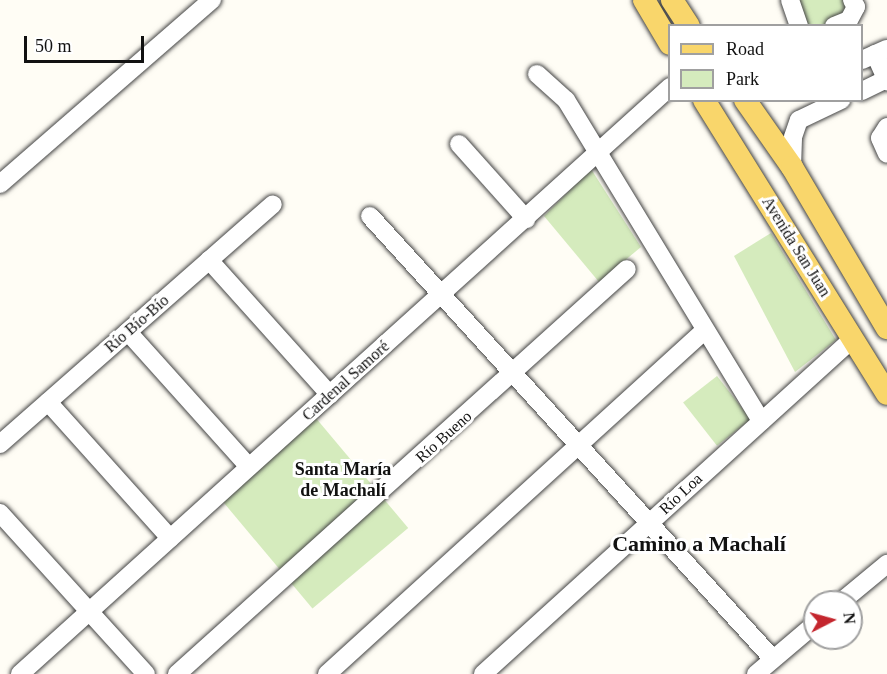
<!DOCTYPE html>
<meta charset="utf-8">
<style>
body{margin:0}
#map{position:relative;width:887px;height:674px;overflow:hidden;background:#fffdf5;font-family:"Times New Roman",serif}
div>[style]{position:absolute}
.green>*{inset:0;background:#d5ebbd;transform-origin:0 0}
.roads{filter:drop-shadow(0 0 2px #444) drop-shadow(0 0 2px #444)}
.minor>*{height:18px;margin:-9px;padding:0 9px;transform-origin:9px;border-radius:9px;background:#fff}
.major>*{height:22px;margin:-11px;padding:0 11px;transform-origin:11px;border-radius:11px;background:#f9d66b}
span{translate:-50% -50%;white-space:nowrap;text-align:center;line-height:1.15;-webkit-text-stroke:6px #fff;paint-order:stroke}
.street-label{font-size:16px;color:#111}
.neighbourhood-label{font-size:18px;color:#111;font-weight:700}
.district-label{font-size:22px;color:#111;font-weight:700}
.legend{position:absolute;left:668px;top:24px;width:195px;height:78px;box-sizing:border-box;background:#fff;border:2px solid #a0a0a0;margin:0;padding:8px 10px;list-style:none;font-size:18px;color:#111}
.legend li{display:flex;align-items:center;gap:12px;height:30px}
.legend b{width:30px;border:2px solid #a0a0a0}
.north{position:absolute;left:803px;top:590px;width:60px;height:60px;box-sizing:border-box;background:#fff;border:2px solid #a0a0a0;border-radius:50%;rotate:84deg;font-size:16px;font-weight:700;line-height:24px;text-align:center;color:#111}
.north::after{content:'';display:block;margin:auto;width:21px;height:27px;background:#c4262e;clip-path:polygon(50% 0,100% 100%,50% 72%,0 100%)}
.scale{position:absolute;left:24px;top:36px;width:120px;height:27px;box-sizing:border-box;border:3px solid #111;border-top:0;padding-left:8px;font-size:18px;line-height:21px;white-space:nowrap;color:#111;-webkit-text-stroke:4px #fff;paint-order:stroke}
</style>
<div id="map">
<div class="green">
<i style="clip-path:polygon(790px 0,852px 0,834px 25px,799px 25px)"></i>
<i style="clip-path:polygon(591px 169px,641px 247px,599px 282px,544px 216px)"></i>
<i style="clip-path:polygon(771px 233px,836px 340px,795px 372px,734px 256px)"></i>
<i style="left:717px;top:376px;width:55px;height:43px;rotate:52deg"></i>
<i style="left:315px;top:417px;width:145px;height:125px;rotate:50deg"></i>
</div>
<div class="roads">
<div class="minor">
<i style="left:790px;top:0;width:28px;rotate:71deg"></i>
<i style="left:834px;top:26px;width:16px;rotate:-22deg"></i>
<i style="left:849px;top:20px;width:15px;rotate:-62deg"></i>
<i style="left:856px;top:7px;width:8px;rotate:-120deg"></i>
<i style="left:875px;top:54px;width:30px;rotate:66deg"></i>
<i style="left:862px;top:60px;width:27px;rotate:-24deg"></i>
<i style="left:537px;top:74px;width:39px;rotate:42deg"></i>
<i style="left:566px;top:100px;width:376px;rotate:58.7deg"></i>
<i style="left:862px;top:91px;width:28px;rotate:-26deg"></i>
<i style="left:887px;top:127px;width:13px;rotate:122deg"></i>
<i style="left:880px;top:138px;width:17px;rotate:66deg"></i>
<i style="left:459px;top:144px;width:101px;rotate:48.2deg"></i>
<i style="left:792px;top:167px;width:30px;rotate:-88deg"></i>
<i style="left:793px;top:137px;width:18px;rotate:-71deg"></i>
<i style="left:799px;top:120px;width:47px;rotate:-25.5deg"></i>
<i style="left:0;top:184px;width:281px;rotate:-41deg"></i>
<i style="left:370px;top:216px;width:599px;rotate:47.71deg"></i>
<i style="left:209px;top:260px;width:181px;rotate:48.1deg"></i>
<i style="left:128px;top:332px;width:181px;rotate:48.1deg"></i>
<i style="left:48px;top:402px;width:183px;rotate:48.1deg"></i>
<i style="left:0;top:444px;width:363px;rotate:-41.3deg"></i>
<i style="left:0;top:513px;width:217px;rotate:47.8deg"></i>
<i style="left:841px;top:602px;width:60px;rotate:-39.6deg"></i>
<i style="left:20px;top:674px;width:876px;rotate:-42.08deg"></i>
<i style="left:177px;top:674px;width:605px;rotate:-41.99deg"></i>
<i style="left:327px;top:674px;width:511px;rotate:-42.3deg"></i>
<i style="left:483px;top:674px;width:500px;rotate:-42.2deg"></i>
<i style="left:756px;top:674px;width:77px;rotate:-40.3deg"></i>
</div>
<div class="major">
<i style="left:644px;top:0;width:51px;rotate:59.4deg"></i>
<i style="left:672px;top:0;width:31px;rotate:57deg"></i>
<i style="left:704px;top:100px;width:346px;rotate:58.1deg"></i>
<i style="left:745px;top:100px;width:82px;rotate:55deg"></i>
<i style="left:792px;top:167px;width:187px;rotate:59.5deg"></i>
</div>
</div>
<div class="street-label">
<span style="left:796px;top:247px;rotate:58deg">Avenida San Juan</span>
<span style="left:137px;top:324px;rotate:-41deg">Río Bío-Bío</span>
<span style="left:346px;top:381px;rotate:-42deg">Cardenal Samoré</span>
<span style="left:444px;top:437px;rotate:-42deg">Río Bueno</span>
<span style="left:681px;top:494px;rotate:-43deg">Río Loa</span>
</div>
<div class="neighbourhood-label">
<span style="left:343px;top:480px">Santa María<br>de Machalí</span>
</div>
<div class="district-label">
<span style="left:699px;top:544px">Camino a Machalí</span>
</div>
<ul class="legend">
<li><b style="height:8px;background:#f9d66b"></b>Road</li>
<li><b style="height:16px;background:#d5ebbd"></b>Park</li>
</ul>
<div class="north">N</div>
<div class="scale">50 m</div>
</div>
